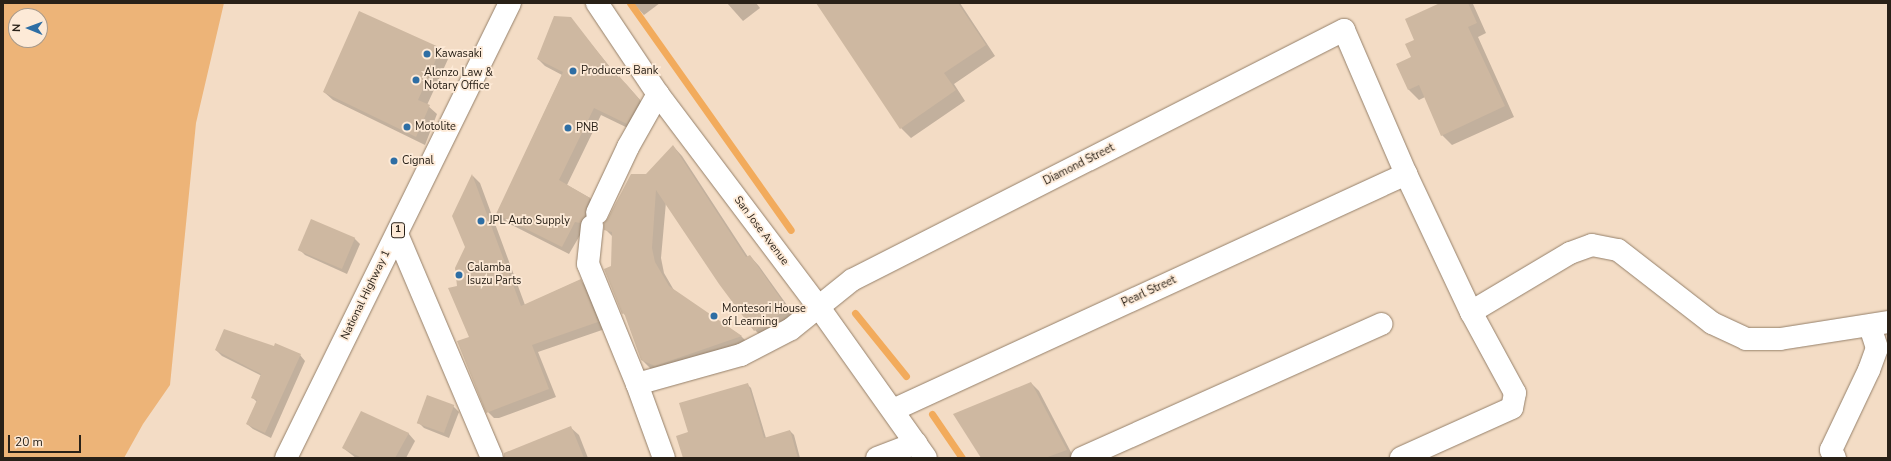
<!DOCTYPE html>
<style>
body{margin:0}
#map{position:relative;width:1891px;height:461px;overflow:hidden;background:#f3dcc5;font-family:"Nunito Sans",sans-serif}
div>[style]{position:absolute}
.green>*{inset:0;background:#edb478}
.shadow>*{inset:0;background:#0003}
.stream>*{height:7px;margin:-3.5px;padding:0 3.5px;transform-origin:3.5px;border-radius:3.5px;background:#f2ab5c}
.building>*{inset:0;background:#ceb8a1;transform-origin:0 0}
.roads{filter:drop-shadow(0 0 1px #95806a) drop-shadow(0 0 1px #95806a)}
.street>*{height:22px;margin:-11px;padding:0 11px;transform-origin:11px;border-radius:11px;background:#fff}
.highway>*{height:22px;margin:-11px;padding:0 11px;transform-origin:11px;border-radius:11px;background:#fff}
.dots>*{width:11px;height:11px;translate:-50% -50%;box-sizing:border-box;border:2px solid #fdead7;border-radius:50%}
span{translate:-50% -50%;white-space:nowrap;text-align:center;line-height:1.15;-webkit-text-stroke:3.5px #fdead7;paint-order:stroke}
.shield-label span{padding:1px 3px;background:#fdead7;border:1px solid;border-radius:3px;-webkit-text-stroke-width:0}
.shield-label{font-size:10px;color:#292118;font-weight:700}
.poi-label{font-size:11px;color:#292118}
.left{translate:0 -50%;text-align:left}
.street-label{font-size:11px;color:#292118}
.frame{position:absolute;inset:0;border:4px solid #292118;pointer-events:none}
.north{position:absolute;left:8px;top:8px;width:40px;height:40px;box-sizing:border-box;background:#fdead7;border:1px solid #a89a8b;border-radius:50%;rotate:271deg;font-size:11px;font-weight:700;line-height:16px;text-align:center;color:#292118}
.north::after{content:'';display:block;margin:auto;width:14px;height:18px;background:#2e6ea4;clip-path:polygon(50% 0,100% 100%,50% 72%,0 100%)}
.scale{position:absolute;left:8px;top:435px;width:73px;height:18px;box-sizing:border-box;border:2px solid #292118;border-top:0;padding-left:5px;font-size:12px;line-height:14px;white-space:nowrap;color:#292118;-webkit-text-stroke:3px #fdead7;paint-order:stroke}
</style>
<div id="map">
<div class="green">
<i style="clip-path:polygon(evenodd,3px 3px,224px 3px,196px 123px,170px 385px,143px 424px,124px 458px,3px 458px,3px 3px,16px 16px,40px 16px,40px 40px,16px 40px,16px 16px)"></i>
</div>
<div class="shadow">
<i style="clip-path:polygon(633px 3px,660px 3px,644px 15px)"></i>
<i style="clip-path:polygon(727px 3px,756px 3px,760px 8px,743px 21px)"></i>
<i style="clip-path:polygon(817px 3px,960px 3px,995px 56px,954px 84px,965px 101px,911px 138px,901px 128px)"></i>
<i style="clip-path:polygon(1442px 3px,1473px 4px,1486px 33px,1478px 37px,1514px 117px,1452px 145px,1442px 135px,1425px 97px,1419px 100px,1409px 90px,1397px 64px,1412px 58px,1415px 40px)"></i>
<i style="clip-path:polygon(570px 18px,619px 78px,626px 84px,647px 108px,634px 131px,601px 115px,567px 185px,590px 198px,597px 206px,569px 254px,504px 221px,497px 214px,562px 75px,545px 66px,538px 59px)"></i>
<i style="clip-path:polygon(440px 49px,449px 57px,427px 105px,437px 114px,425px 145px,333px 100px,324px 92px)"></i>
<i style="clip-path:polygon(673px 146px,682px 156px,748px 257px,750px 256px,759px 266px,797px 319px,765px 340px,755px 330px,666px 202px,661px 258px,664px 273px,675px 292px,741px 336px,751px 346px,652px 370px,642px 360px,627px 317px,623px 313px,612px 267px,613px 237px,605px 229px,647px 175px)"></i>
<i style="clip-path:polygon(473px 176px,480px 183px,525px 305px,580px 280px,588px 288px,605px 329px,538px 352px,556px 397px,499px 418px,494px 418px,487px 411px,458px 287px,466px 247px)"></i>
<i style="clip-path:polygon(354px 238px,360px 244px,347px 274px,305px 255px,299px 249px)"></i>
<i style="clip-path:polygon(275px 347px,300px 355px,305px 361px,271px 438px,253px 429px,247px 424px,257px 402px,253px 398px,262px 376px,222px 356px,216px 350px)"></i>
<i style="clip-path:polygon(1031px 383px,1039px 391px,1074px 458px,982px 458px)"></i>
<i style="clip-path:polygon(747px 384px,751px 388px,766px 438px,790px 431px,794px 435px,800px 458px,684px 458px,689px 433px)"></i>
<i style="clip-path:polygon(453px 406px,459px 412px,449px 438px,424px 428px,418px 422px)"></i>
<i style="clip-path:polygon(570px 427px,579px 435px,588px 458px,504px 458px)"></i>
<i style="clip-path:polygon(408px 433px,415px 441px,406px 458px,356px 458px,343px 448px)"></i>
</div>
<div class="stream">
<i style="left:630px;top:3px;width:278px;rotate:54.7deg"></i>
<i style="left:855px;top:313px;width:81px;rotate:51deg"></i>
<i style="left:932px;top:414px;width:53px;rotate:55.7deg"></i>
</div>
<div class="building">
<i style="clip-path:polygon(816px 3px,958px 3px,986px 45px,944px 73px,956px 90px,900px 129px)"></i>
<i style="clip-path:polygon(1440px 3px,1468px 3px,1477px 23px,1468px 27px,1505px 106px,1441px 136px,1419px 85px,1408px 90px,1396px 64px,1411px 57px,1405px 44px,1414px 40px,1405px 19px)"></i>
<i style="clip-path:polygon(359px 11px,441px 48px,418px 100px,430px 105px,416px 137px,323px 92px)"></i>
<i style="clip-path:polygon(554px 16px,571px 17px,618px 78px,619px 76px,640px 100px,627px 124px,594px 108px,559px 180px,590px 198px,586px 208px,585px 216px,580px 223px,575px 222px,562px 247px,496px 214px,563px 72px,537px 59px)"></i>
<i style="clip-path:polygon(673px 145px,746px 257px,750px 255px,788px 309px,754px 331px,719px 284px,656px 190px,652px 248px,655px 262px,669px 286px,742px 336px,655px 366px,641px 360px,624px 313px,622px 314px,604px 269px,611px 266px,612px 232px,604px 230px,604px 223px,608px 218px,631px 174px,646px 174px)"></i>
<i style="clip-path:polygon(472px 174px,521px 306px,581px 279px,598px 322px,532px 345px,549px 389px,486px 413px,457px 341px,469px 337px,448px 288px,457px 286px,455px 268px,465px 247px,452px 216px)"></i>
<i style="left:311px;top:219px;width:48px;height:34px;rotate:23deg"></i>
<i style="clip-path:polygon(224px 329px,274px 346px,275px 343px,301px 354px,265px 433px,246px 424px,257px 400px,251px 398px,261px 374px,215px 350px)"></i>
<i style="clip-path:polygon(1031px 382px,1067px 450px,1045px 458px,981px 458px,953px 414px)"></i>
<i style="clip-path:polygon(748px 383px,764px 438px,790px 430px,798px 458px,683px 458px,676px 436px,688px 432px,679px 403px)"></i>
<i style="left:427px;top:395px;width:29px;height:30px;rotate:20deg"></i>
<i style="clip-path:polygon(361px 411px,409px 433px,395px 458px,362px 458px,342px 448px)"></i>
<i style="clip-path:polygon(571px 426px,584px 458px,504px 458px,504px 453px)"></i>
</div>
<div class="roads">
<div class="street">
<i style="left:597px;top:3px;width:110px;rotate:56.2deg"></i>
<i style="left:658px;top:94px;width:266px;rotate:53deg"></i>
<i style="left:818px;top:306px;width:186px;rotate:54.6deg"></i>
<i style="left:597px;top:213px;width:73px;rotate:-64.8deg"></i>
<i style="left:628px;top:147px;width:61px;rotate:-60.5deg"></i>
<i style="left:592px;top:226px;width:38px;rotate:96deg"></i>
<i style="left:588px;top:264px;width:130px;rotate:67.8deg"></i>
<i style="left:637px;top:384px;width:79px;rotate:70deg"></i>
<i style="left:397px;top:234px;width:243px;rotate:67deg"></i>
<i style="left:1471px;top:312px;width:115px;rotate:-30.8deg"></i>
<i style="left:1570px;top:253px;width:23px;rotate:-20deg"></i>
<i style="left:1592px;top:245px;width:26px;rotate:11deg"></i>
<i style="left:1618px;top:250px;width:119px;rotate:37.8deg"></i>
<i style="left:1712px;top:323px;width:38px;rotate:25deg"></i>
<i style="left:1746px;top:339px;width:34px"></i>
<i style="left:1780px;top:339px;width:109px;rotate:-8.9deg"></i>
<i style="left:637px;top:384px;width:108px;rotate:-15.6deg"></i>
<i style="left:741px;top:355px;width:56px;rotate:-27.5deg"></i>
<i style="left:791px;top:329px;width:78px;rotate:-38.8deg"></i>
<i style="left:852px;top:280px;width:552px;rotate:-26.94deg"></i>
<i style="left:1344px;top:30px;width:157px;rotate:66.7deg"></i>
<i style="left:1406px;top:174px;width:153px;rotate:64.8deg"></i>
<i style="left:1471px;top:312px;width:92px;rotate:61.5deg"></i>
<i style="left:1515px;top:393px;width:15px;rotate:101deg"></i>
<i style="left:1512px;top:408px;width:122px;rotate:155.8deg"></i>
<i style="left:893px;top:410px;width:565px;rotate:-24.7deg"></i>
<i style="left:877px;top:458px;width:42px;rotate:-21deg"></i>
<i style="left:1082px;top:458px;width:328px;rotate:-24.1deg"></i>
<i style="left:1835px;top:458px;width:9px;rotate:-117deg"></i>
<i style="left:1831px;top:450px;width:89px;rotate:-64.6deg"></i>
<i style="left:1869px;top:370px;width:23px;rotate:-70deg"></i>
<i style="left:1877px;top:348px;width:23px;rotate:-108deg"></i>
</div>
<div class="highway">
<i style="left:286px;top:458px;width:507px;rotate:-63.79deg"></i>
</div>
</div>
<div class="dots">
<i style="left:427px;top:54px;background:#2e6ea4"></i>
<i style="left:573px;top:71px;background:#2e6ea4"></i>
<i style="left:416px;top:80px;background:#2e6ea4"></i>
<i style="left:407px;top:127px;background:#2e6ea4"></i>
<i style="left:568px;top:128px;background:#2e6ea4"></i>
<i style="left:394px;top:161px;background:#2e6ea4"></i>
<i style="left:481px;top:221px;background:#2e6ea4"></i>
<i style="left:459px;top:275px;background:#2e6ea4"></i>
<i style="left:714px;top:316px;background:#2e6ea4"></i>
</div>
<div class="shield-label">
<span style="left:398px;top:230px">1</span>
</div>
<div class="poi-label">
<span class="left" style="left:435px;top:54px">Kawasaki</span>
<span class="left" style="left:581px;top:71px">Producers Bank</span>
<span class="left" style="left:424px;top:80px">Alonzo Law &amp;<br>Notary Office</span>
<span class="left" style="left:415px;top:127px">Motolite</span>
<span class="left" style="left:576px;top:128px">PNB</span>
<span class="left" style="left:402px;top:161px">Cignal</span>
<span class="left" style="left:489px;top:221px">JPL Auto Supply</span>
<span class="left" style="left:467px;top:275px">Calamba<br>Isuzu Parts</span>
<span class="left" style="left:722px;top:316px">Montesori House<br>of Learning</span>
</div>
<div class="street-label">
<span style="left:1079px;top:165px;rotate:-27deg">Diamond Street</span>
<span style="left:761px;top:231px;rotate:53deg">San Jose Avenue</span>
<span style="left:1149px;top:292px;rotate:-25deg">Pearl Street</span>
<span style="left:366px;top:295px;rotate:-64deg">National Highway 1</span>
</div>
<div class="frame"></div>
<div class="north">N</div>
<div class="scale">20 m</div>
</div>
